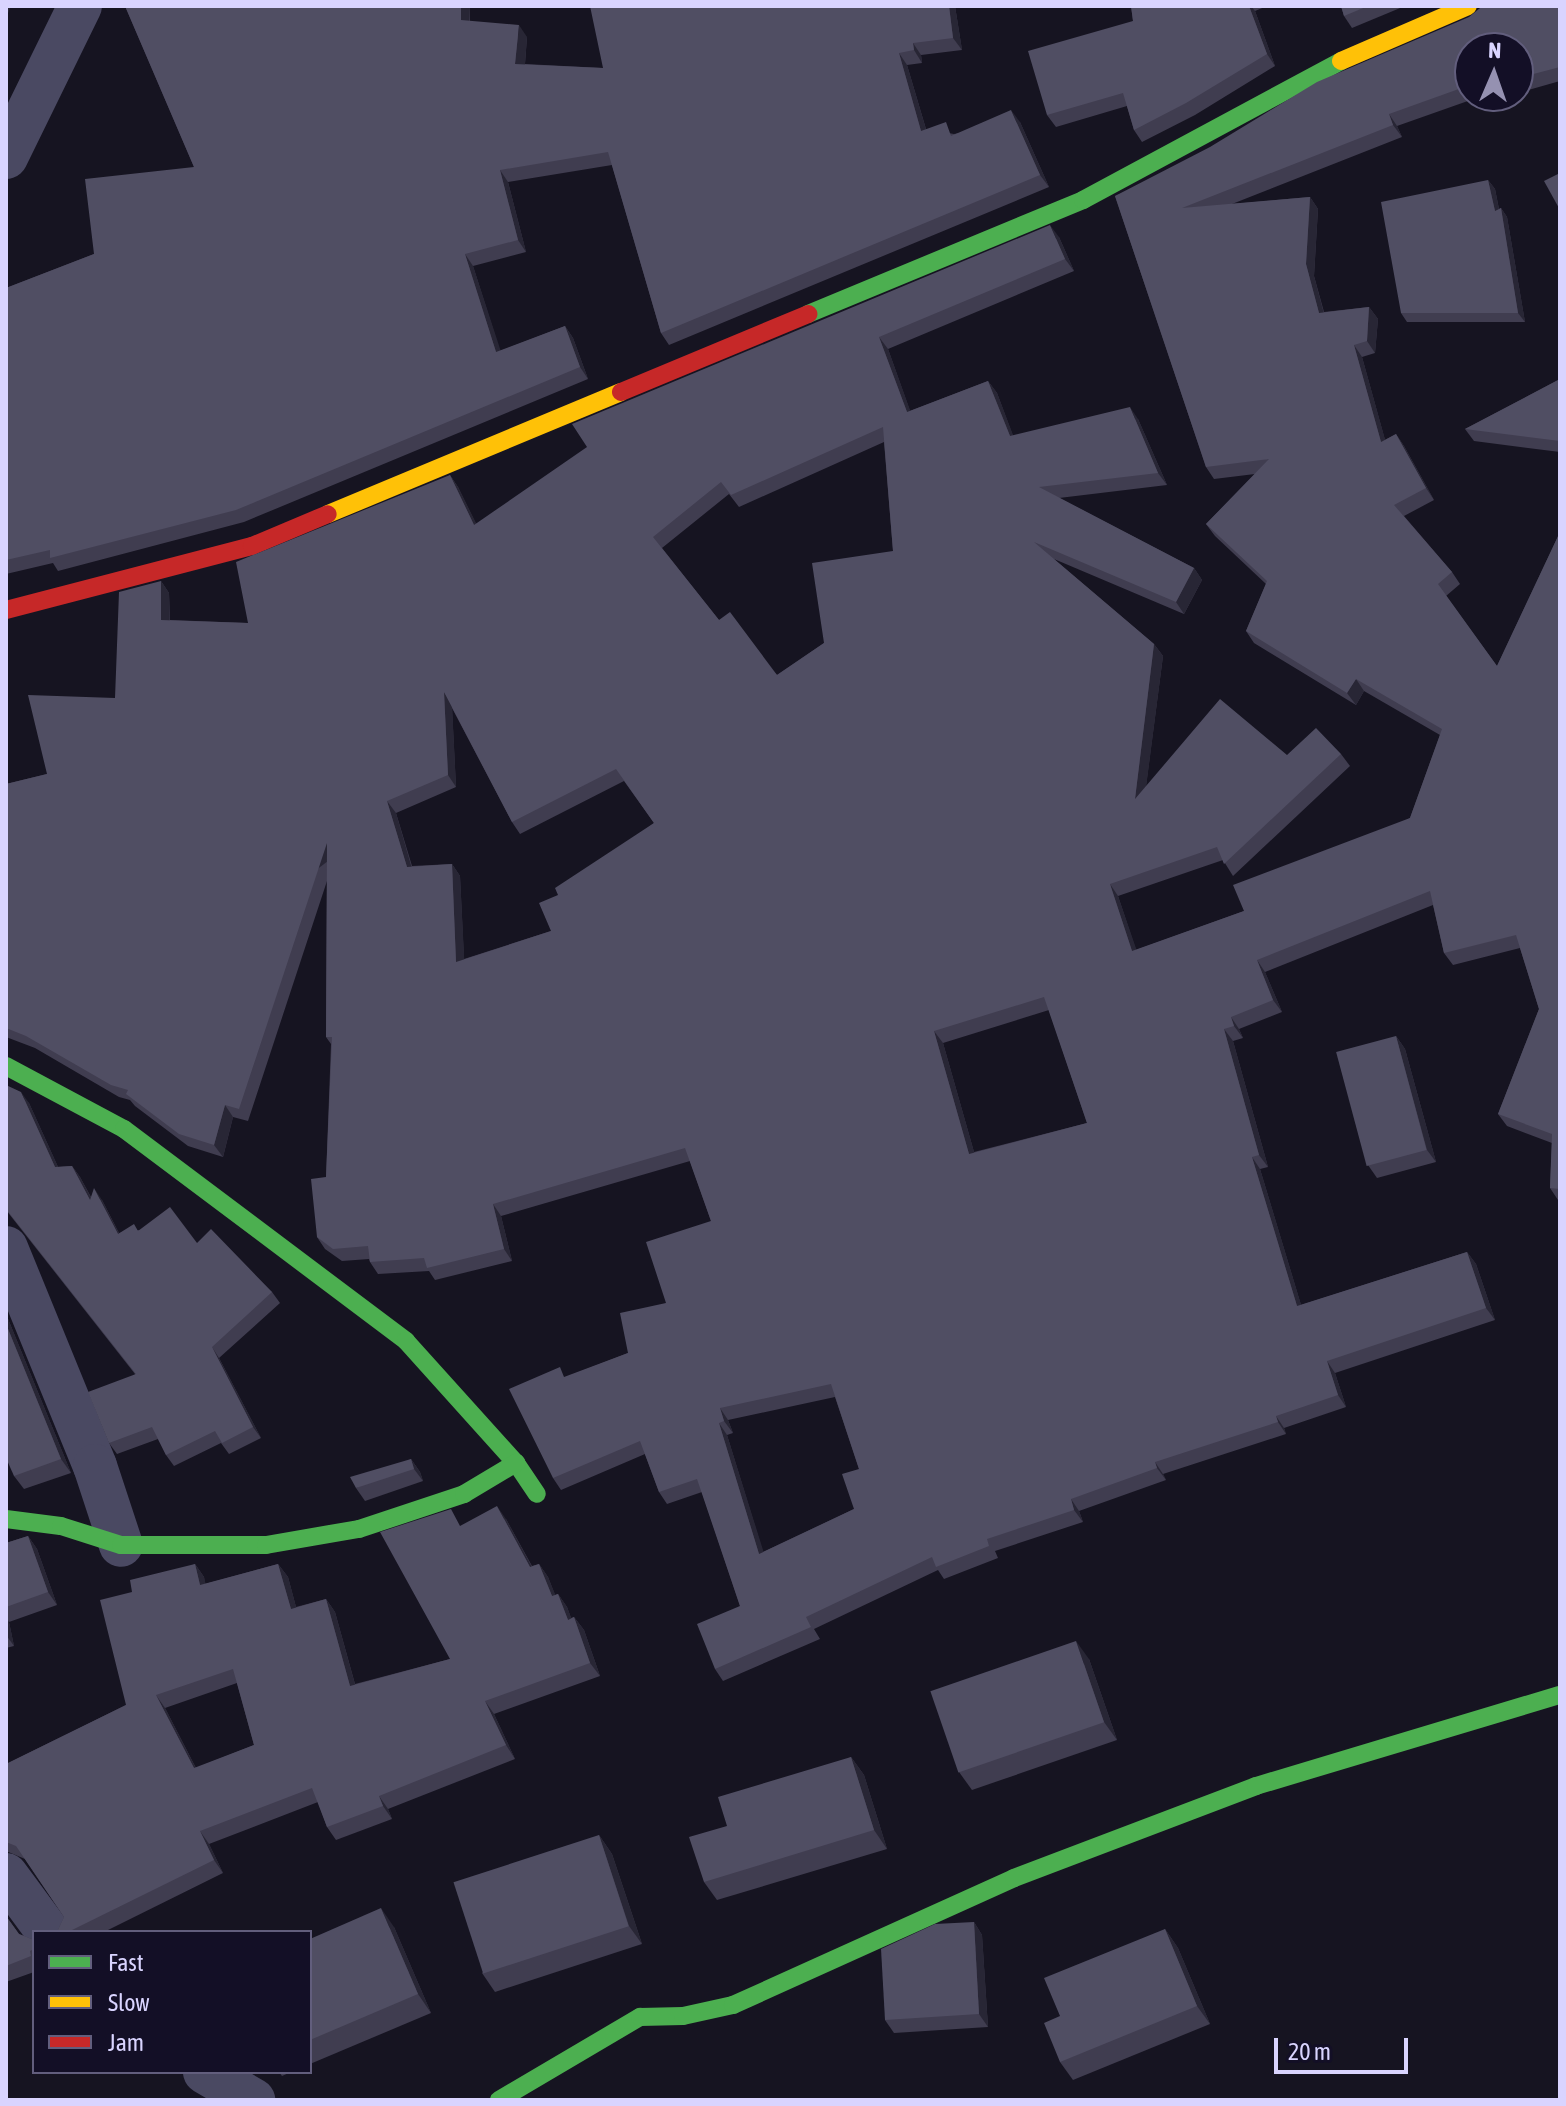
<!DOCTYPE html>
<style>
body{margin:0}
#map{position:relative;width:1566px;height:2106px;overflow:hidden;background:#161421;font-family:"Asap Condensed",sans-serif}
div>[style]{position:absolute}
.street>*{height:44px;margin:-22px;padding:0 22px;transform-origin:22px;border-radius:22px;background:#4a4962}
.fast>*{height:18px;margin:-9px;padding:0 9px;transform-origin:9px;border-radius:9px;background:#4caf50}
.slow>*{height:18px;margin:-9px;padding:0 9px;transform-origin:9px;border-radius:9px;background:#ffc107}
.jam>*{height:18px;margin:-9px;padding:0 9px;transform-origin:9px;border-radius:9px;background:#c62828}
.wall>*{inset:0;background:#403d50}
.shaded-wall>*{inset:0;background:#282635;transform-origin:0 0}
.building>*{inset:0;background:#504e63;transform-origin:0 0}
span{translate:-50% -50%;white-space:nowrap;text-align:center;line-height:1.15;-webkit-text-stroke:8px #130f26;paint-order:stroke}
.frame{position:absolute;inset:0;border:8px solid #d9d4ff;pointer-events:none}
.legend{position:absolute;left:32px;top:1930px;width:280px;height:144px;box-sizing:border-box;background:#130f26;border:2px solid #625e7d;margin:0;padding:10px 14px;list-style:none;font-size:24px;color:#d9d4ff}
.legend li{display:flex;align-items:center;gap:16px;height:40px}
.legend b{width:40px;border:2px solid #625e7d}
.north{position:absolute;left:1454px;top:32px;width:80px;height:80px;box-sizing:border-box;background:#130f26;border:2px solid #625e7d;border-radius:50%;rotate:2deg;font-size:22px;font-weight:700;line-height:32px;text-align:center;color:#d9d4ff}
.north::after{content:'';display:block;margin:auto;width:28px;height:36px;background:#9591b1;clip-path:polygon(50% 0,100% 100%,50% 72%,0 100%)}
.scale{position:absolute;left:1274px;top:2038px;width:134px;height:36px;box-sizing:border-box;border:4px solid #d9d4ff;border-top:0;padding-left:10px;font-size:24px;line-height:28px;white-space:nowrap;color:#d9d4ff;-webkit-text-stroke:6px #130f26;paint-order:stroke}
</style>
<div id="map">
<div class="street">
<i style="left:6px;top:157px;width:168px;rotate:-63.9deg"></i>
<i style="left:6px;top:1248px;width:235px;rotate:67.8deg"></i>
<i style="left:95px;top:1466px;width:83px;rotate:71.8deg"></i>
<i style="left:6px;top:1875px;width:71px;rotate:53.6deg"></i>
<i style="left:205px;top:2072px;width:56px;rotate:30.3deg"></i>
</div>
<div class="fast">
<i style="left:808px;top:314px;width:298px;rotate:-22.5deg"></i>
<i style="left:1083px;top:200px;width:293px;rotate:-28.3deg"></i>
<i style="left:6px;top:1066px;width:134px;rotate:28.1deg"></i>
<i style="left:124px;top:1129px;width:353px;rotate:36.9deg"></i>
<i style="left:406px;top:1341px;width:164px;rotate:48deg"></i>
<i style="left:516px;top:1463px;width:37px;rotate:56deg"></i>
<i style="left:6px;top:1519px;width:55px;rotate:7.3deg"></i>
<i style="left:61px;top:1526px;width:63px;rotate:17.6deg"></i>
<i style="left:121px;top:1545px;width:145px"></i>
<i style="left:266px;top:1545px;width:94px;rotate:-9.8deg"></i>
<i style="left:359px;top:1529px;width:111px;rotate:-18.4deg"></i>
<i style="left:464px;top:1494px;width:61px;rotate:-30.8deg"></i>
<i style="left:499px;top:2100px;width:164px;rotate:-30.5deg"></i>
<i style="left:640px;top:2017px;width:43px;rotate:-1.3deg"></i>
<i style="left:683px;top:2016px;width:51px;rotate:-12.4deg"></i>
<i style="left:733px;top:2005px;width:308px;rotate:-24.3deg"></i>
<i style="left:1014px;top:1878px;width:259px;rotate:-20.8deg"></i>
<i style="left:1256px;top:1786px;width:317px;rotate:-16.7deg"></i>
</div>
<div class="slow">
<i style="left:1341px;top:61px;width:138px;rotate:-23.4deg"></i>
<i style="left:328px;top:514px;width:317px;rotate:-22.6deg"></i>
</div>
<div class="jam">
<i style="left:621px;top:392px;width:203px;rotate:-22.6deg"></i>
<i style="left:6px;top:610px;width:254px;rotate:-14.6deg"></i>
<i style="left:252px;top:546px;width:82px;rotate:-22.8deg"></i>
</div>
<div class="wall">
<i style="clip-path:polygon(125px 6px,470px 6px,470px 21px,527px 37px,525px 64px,603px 68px,955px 6px,962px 50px,921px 55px,922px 63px,907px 65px,926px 129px,954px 134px,1020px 122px,1049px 187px,669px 345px,661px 333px,612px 165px,508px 182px,526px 252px,473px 266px,500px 351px,565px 326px,573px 338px,588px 379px,244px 522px,58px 571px,53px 563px,6px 574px,6px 288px,94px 254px,194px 167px)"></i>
<i style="clip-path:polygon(1131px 6px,1267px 6px,1255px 11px,1275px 66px,1195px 115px,1142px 142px,1134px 130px,1127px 106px,1056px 127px,1047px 115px,1133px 21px)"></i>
<i style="clip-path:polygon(1341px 6px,1405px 6px,1352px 28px,1344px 16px)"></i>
<i style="clip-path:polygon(evenodd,1560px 6px,1560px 81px,1518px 93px,1518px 48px,1470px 48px,1470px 96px,1482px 96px,1397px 126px,1402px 137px,1232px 204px,1310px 197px,1318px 209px,1314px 276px,1324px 312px,1369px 307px,1378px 319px,1375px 353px,1362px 357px,1385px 440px,1396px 434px,1404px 446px,1434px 500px,1404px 516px,1452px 572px,1460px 584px,1446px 596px,1497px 666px,1560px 532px,1560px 1200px,1558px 1200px,1550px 1188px,1552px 1143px,1507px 1126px,1498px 1114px,1539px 1009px,1520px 948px,1453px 965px,1444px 953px,1433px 905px,1265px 972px,1282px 1012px,1239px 1029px,1243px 1038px,1233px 1041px,1268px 1167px,1260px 1169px,1301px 1305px,1467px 1252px,1476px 1264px,1495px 1320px,1335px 1373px,1346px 1407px,1284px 1428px,1286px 1434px,1163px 1474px,1166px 1480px,1079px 1511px,1083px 1522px,995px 1551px,998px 1558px,944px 1579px,938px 1570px,814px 1629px,820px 1639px,723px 1681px,715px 1669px,740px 1606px,702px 1492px,667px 1504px,659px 1492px,645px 1454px,561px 1490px,553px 1478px,566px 1377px,628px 1353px,666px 1303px,711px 1221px,690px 1161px,501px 1216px,512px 1261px,435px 1280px,429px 1271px,378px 1274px,370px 1262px,369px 1259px,342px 1261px,325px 1249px,317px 1237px,326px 1177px,331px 1044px,326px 1037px,327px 881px,248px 1121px,233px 1117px,223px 1157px,188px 1146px,135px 1106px,130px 1100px,119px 1097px,35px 1048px,6px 1037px,6px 784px,47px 774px,115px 698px,161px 581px,169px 593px,170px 620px,248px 623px,450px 475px,458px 487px,476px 524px,1059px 237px,1074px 271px,888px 349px,910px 411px,988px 381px,997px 393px,1013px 436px,1138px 419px,1167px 485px,1059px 498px,1194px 568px,1202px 580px,1184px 614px,1054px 559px,1154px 644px,1163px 656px,1146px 786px,1287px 755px,1341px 754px,1350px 766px,1233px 876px,1223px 860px,1118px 896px,1136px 950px,1244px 911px,1410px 818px,1440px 735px,1364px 691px,1356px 705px,1254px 643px,1246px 631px,1266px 584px,1215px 536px,1206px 524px,1255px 474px,1214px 479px,1206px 467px,1115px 196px,1560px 6px,884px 442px,893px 551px,824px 643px,777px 675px,719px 620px,662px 548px,729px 494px,739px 507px,884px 442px,1560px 6px,452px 708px,512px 822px,520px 834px,624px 781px,654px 823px,558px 895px,551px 931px,464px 959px,460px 876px,452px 864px,412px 866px,396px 813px,456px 787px,452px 708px,1560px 6px,1049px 1010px,1087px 1123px,974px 1152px,943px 1043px,1049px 1010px,1560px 6px,835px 1397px,859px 1469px,854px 1509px,763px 1552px,727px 1435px,733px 1433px,728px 1420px,835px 1397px)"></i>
<i style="clip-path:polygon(1488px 180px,1495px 189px,1499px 209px,1501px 208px,1507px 217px,1525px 322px,1407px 322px,1401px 313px)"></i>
<i style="clip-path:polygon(1560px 379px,1560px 452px,1474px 441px,1465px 429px)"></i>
<i style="clip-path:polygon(1396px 1036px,1405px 1049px,1436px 1162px,1377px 1178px,1368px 1165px)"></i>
<i style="clip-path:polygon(6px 1085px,29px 1103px,58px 1167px,72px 1166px,80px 1177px,91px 1197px,102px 1200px,119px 1233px,139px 1230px,197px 1243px,272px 1292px,280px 1303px,219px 1358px,261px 1438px,229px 1454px,221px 1443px,174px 1466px,166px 1455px,158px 1439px,117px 1454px,109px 1443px,135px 1374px,6px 1210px)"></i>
<i style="clip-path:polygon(6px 1314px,71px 1473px,24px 1489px,14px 1476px)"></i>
<i style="clip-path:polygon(411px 1459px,420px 1472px,423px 1481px,365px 1501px,356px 1488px)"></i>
<i style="clip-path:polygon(evenodd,506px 1519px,532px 1566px,539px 1564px,548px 1577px,555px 1595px,558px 1594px,567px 1607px,571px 1618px,574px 1617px,584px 1630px,600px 1676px,494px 1714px,515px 1759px,388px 1809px,392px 1819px,336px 1840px,327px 1827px,318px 1802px,209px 1844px,223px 1873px,104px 1932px,57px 1932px,64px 1917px,25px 1859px,6px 1851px,6px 1764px,126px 1705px,132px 1592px,195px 1564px,204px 1577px,205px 1584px,278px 1564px,288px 1577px,296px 1607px,326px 1599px,335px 1612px,355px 1684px,450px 1659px,462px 1525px,506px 1519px,237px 1683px,254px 1745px,196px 1768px,165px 1708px,237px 1683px)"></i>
<i style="clip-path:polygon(28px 1536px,37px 1549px,57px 1605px,9px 1622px,14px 1646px,6px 1648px,6px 1543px)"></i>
<i style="clip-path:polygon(1089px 1659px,1117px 1740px,972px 1790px,959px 1772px)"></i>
<i style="clip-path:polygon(851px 1757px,864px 1775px,887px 1849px,717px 1900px,704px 1882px,727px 1826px)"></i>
<i style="clip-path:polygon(599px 1835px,612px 1854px,642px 1944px,495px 1992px,482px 1973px)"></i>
<i style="clip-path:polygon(6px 1916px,19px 1934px,34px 1940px,34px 1972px,6px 1982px)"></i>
<i style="clip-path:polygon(974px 1922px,982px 1935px,988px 2027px,894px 2033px,885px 2020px)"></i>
<i style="clip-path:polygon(394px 1927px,431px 2013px,310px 2064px,310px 1939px)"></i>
<i style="clip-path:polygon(1165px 1929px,1178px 1948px,1210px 2024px,1073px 2080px,1060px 2062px,1060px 2016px)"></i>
<i style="clip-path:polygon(279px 2072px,291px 2072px,282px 2076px)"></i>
</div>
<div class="shaded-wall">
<i style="clip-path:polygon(6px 6px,11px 6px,6px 18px)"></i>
<i style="clip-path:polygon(461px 6px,470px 6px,469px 32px,461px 20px)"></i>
<i style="clip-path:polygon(949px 6px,955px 6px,962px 50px,953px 38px)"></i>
<i style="clip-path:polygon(1249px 6px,1251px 6px,1255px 11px,1275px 66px,1267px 54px)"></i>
<i style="clip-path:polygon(519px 25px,527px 37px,524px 76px,515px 64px)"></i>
<i style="clip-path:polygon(913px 43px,921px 55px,922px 63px,914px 50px)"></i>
<i style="clip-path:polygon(899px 53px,907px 65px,930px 143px,921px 131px)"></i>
<i style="clip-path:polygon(1011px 110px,1020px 122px,1049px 187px,1040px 175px)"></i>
<i style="clip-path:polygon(1389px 114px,1397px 126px,1402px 137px,1393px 125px)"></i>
<i style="clip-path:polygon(500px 170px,508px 182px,526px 252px,518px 240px)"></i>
<i style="clip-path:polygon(1488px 180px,1495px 189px,1501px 220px,1495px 211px)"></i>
<i style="clip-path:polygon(1310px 197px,1318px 209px,1314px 276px,1327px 325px,1319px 313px,1306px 264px)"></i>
<i style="clip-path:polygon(1501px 208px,1507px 217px,1525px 322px,1518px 313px)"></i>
<i style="clip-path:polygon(1050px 225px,1059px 237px,1074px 271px,1065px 259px)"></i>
<i style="clip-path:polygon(465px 254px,473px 266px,505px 364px,496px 352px)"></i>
<i style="clip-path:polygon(1369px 307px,1378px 319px,1375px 353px,1367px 341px)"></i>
<i style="clip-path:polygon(565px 326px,573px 338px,588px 379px,580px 367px)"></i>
<i style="clip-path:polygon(879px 337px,888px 349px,915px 424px,907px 412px)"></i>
<i style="clip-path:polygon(1354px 345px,1362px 357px,1389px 454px,1381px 442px)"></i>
<i style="clip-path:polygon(988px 381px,997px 393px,1018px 448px,1010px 436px)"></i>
<i style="clip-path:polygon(1130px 407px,1138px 419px,1167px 485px,1158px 473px)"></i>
<i style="clip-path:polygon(1396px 434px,1404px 446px,1434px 500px,1426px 488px)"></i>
<i style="clip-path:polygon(450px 475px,458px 487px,483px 537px,474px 525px)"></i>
<i style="clip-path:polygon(1194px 568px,1202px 580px,1184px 614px,1176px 602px)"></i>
<i style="clip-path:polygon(161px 581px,169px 593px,170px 632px,161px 620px)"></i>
<i style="clip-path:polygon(1154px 644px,1163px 656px,1143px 811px,1135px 799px)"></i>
<i style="clip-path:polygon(1356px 679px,1364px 691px,1356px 705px,1347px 693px)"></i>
<i style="clip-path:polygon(444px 692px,452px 704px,456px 787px,448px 775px)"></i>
<i style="clip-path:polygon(387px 801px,396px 813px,415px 879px,407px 867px)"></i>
<i style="left:327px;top:843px;width:15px;height:280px;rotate:53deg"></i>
<i style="clip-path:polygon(452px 864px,460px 876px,465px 974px,456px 962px)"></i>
<i style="clip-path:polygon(1110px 884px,1118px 896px,1141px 963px,1132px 951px)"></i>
<i style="clip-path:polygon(1257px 960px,1265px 972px,1282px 1012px,1273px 1000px)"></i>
<i style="clip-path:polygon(1231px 1017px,1239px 1029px,1243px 1038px,1234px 1026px)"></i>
<i style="clip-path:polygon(1224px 1029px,1233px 1041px,1268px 1167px,1259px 1155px)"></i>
<i style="clip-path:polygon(934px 1031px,943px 1043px,978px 1166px,969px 1154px)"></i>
<i style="clip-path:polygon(1396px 1036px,1405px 1049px,1436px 1162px,1427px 1150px)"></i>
<i style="clip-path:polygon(21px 1092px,29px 1103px,63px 1178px,55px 1167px)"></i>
<i style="clip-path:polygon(225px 1105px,233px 1117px,223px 1157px,214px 1145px)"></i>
<i style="clip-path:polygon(1252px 1157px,1260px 1169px,1305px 1318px,1297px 1306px)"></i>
<i style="clip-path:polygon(72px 1166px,80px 1177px,98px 1211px,90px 1200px)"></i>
<i style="clip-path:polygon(94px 1188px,102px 1200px,125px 1245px,118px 1234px)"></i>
<i style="clip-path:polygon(493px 1204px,501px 1216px,512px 1261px,504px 1249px)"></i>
<i style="clip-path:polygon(1467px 1252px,1476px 1264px,1495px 1320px,1486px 1308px)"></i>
<i style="clip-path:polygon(6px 1314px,71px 1473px,61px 1459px,6px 1324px)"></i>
<i style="clip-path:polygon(212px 1347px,219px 1358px,261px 1438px,253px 1427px)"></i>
<i style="clip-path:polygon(1327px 1361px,1335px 1373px,1346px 1407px,1338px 1395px)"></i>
<i style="clip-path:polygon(720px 1408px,728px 1420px,733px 1433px,724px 1421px)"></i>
<i style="clip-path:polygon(1276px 1416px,1284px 1428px,1286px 1434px,1278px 1422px)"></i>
<i style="clip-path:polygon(719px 1423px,727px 1435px,768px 1566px,759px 1554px)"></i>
<i style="clip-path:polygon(411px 1459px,420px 1472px,423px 1481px,414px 1469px)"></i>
<i style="clip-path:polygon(1155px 1462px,1163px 1474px,1166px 1480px,1157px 1468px)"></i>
<i style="clip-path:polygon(1071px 1499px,1079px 1511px,1083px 1522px,1074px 1510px)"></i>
<i style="clip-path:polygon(497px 1506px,506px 1519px,539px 1580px,530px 1567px)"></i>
<i style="clip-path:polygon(28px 1536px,37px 1549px,57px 1605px,48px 1592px)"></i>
<i style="clip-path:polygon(195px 1564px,204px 1577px,209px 1598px,200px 1585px)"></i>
<i style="clip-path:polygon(278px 1564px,288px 1577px,300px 1622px,291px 1609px)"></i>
<i style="clip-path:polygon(539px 1564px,548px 1577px,561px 1609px,552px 1596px)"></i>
<i style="clip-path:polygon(558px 1594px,567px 1607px,577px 1633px,568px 1620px)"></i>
<i style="clip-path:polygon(326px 1599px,335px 1612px,359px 1699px,350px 1686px)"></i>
<i style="clip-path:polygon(6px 1617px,9px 1622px,14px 1646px,6px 1635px)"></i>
<i style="clip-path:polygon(574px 1617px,584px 1630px,600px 1676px,590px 1663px)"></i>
<i style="clip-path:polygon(1076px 1641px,1089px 1659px,1117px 1740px,1104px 1722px)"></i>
<i style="clip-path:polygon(156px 1695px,165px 1708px,203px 1782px,194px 1768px)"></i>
<i style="clip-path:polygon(485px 1701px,494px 1714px,515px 1759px,506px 1745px)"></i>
<i style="clip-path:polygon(851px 1757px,864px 1775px,887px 1849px,874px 1830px)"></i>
<i style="clip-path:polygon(379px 1796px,388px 1809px,392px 1819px,383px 1806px)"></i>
<i style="clip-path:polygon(200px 1831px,209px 1844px,223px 1873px,214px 1860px)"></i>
<i style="clip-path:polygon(599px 1835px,612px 1854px,642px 1944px,629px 1926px)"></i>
<i style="clip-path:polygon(381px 1908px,394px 1927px,431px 2013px,418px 1994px)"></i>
<i style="clip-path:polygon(974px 1922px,982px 1935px,988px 2027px,979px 2014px)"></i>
<i style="clip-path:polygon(1165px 1929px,1178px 1948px,1210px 2024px,1197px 2006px)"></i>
</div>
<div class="building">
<i style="clip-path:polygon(125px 6px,461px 6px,461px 20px,519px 25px,515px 64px,603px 68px,590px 6px,949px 6px,953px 38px,913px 43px,914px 50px,899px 53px,921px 131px,946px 122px,951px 136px,1011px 110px,1040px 175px,661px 333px,608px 152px,500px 170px,518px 240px,465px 254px,496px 352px,565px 326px,580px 367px,236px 510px,50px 558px,50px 550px,6px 560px,6px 288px,94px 254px,85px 179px,194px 167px)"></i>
<i style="clip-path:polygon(1131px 6px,1249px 6px,1267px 54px,1186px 103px,1134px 130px,1123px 93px,1047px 115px,1028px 51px,1133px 21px)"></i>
<i style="clip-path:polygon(1341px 6px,1368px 6px,1344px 16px)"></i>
<i style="clip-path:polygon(evenodd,1480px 6px,1560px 6px,1560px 67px,1518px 78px,1518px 48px,1470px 48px,1470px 85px,1389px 114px,1393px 125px,1182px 208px,1310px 197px,1306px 264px,1319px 313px,1369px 307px,1367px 341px,1354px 345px,1381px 442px,1396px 434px,1426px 488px,1394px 505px,1452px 572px,1438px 584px,1497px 666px,1560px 532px,1560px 1189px,1550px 1188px,1552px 1134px,1498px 1114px,1539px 1009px,1516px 935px,1444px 953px,1430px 891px,1257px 960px,1273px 1000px,1231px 1017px,1234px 1026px,1224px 1029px,1259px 1155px,1252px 1157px,1297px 1306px,1467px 1252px,1486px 1308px,1327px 1361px,1338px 1395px,1276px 1416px,1278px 1422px,1155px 1462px,1157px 1468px,1071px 1499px,1074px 1510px,987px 1539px,989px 1546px,936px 1567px,932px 1557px,806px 1617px,811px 1627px,715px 1669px,697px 1624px,740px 1606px,697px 1479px,659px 1492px,640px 1441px,553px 1478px,509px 1389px,560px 1367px,564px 1377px,628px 1353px,620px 1313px,666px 1303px,646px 1242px,711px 1221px,685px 1148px,493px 1204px,504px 1249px,427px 1268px,424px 1258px,370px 1262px,368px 1246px,333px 1249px,317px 1237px,311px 1179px,326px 1177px,332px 1037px,326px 1037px,327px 843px,239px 1109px,225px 1105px,214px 1145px,179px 1134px,126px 1094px,128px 1090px,111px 1085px,26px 1036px,6px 1028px,6px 784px,47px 774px,28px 695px,115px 698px,119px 592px,161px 581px,161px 620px,248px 623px,236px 562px,450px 475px,474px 525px,587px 447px,572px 424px,1050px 225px,1065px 259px,879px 337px,907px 412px,988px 381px,1010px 436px,1130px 407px,1158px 473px,1039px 487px,1194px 568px,1176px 602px,1034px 542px,1154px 644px,1135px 799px,1220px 699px,1287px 755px,1316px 728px,1341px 754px,1224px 864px,1217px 847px,1110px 884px,1132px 951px,1244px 911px,1233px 885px,1410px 818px,1442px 729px,1356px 679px,1347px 693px,1246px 631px,1267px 581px,1206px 524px,1269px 459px,1206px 467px,1115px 196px,1210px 147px,1317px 82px,1469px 17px,1480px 8px,1480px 6px,883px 427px,893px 551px,812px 563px,824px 643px,777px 675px,730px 612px,719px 620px,653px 537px,721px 482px,731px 495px,883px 427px,1480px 6px,444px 692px,512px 822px,616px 769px,654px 823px,555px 888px,558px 895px,539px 903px,551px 931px,456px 962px,452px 864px,407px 867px,387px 801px,448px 775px,444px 692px,1480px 6px,1044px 997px,1087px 1123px,969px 1154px,934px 1031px,1044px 997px,1480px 6px,831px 1384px,859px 1469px,842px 1474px,854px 1509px,759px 1554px,719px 1423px,724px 1421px,720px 1408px,831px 1384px)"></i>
<i style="clip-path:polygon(1560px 173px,1560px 210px,1544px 181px)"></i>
<i style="clip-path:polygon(1488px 180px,1495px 211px,1501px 208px,1518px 313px,1401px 313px,1381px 202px)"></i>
<i style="clip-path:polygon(1560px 379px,1560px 441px,1465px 429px)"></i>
<i style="left:1396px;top:1036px;width:118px;height:62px;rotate:75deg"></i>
<i style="clip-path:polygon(6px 1085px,21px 1092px,55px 1167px,72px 1166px,90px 1200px,94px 1188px,118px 1234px,134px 1224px,138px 1231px,170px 1207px,197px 1243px,211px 1229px,272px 1292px,212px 1347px,253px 1427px,222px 1443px,215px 1431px,166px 1455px,152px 1427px,109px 1443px,88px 1392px,136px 1374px,6px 1209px)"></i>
<i style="clip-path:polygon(6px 1324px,61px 1459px,14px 1476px,6px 1458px)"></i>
<i style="clip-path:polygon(411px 1459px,414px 1469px,356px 1488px,350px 1477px)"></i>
<i style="clip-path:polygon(evenodd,497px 1506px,530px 1567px,539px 1564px,552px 1596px,558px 1594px,568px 1620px,574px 1617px,590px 1663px,485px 1701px,506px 1745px,379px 1796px,383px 1806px,327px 1827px,312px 1788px,200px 1831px,214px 1860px,68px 1932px,57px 1932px,64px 1917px,16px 1846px,6px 1842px,6px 1764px,126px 1705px,100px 1600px,132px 1592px,130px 1580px,195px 1564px,200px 1585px,278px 1564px,291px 1609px,326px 1599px,350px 1686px,450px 1659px,380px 1532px,451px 1509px,460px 1526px,497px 1506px,233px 1669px,254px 1745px,194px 1768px,156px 1695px,233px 1669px)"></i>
<i style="clip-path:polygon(28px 1536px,48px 1592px,6px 1607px,6px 1543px)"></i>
<i style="left:1076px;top:1641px;width:86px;height:154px;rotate:71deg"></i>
<i style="clip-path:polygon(851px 1757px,874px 1830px,704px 1882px,689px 1837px,727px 1826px,718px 1797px)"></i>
<i style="left:599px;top:1835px;width:96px;height:153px;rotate:72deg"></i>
<i style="clip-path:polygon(381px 1908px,418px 1994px,310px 2040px,310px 1939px)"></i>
<i style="clip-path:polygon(6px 1916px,19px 1934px,34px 1940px,34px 1949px,30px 1951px,31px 1956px,6px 1966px)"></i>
<i style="clip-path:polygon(974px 1922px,979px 2014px,885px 2020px,881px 1949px,935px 1924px)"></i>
<i style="clip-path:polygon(1165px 1929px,1197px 2006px,1060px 2062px,1044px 2023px,1060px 2016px,1044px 1978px)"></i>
</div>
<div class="frame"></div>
<ul class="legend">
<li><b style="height:10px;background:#4caf50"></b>Fast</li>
<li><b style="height:10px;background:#ffc107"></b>Slow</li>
<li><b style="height:10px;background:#c62828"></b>Jam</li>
</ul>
<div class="north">N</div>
<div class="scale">20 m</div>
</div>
